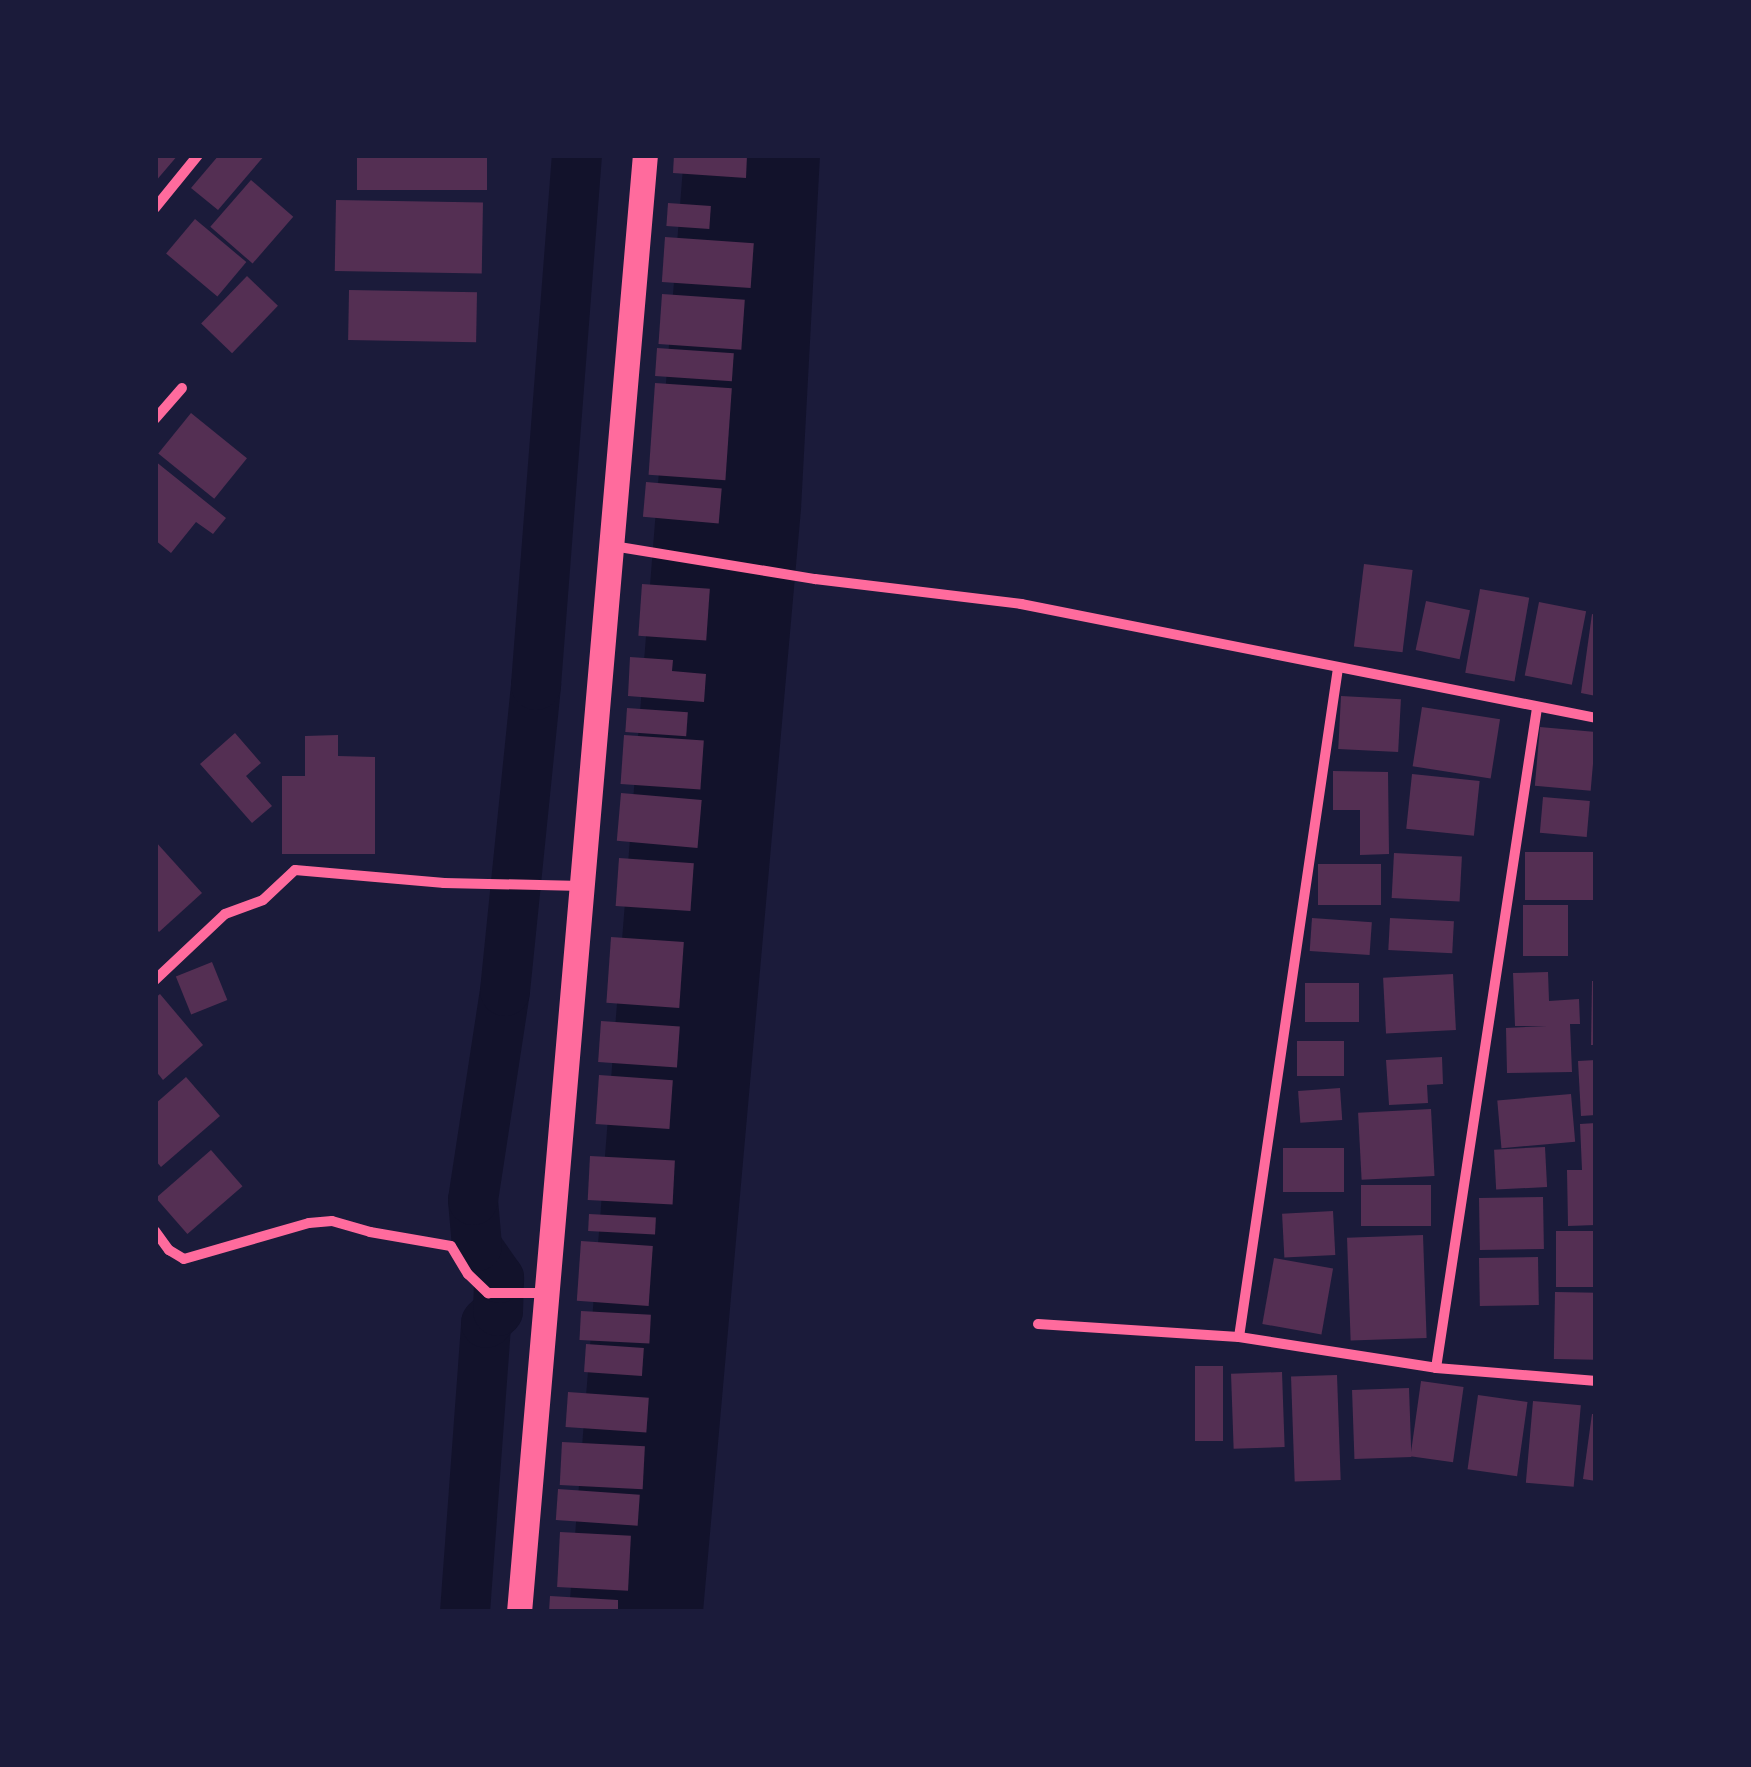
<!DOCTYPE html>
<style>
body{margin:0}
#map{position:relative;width:1751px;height:1767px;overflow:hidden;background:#1b1b3a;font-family:"Exo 2",sans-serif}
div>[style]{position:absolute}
.water>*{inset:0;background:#12122b}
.canal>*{height:50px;margin:-25px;padding:0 25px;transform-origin:25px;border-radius:25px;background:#12122b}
.building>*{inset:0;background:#542f53;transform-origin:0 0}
.minor>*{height:10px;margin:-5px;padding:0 5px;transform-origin:5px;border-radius:5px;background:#ff6b9d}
.primary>*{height:25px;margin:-12.5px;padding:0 12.5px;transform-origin:12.5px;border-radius:12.5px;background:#ff6b9d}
span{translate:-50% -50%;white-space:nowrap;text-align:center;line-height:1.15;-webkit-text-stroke:8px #1b1b3a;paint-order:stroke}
.frame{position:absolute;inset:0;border:158px solid #1b1b3a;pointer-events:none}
</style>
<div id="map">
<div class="water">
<i style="clip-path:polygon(684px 155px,820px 155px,801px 509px,703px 1612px,569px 1612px)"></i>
</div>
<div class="canal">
<i style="left:465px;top:1612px;width:290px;rotate:-85.8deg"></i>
<i style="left:486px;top:1323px;width:17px;rotate:-45deg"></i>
<i style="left:498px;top:1311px;width:33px;rotate:-88deg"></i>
<i style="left:499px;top:1278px;width:39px;rotate:-125deg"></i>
<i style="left:477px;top:1246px;width:46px;rotate:-95deg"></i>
<i style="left:473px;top:1200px;width:211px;rotate:-81.3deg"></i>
<i style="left:505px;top:991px;width:308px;rotate:-84.2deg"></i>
<i style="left:536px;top:685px;width:532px;rotate:-85.58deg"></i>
</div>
<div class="building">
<i style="clip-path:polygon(155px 155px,178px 155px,155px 182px)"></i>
<i style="clip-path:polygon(219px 155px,265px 155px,218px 210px,191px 188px)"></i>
<i style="left:357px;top:155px;width:130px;height:35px"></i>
<i style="clip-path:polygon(674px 155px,747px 155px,746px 178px,673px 173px)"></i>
<i style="left:251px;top:180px;width:56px;height:62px;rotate:41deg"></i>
<i style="left:336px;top:200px;width:147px;height:71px;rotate:1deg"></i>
<i style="left:668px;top:203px;width:43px;height:23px;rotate:4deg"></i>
<i style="left:195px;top:219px;width:67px;height:45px;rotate:40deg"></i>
<i style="left:665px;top:237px;width:89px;height:45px;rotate:4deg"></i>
<i style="left:247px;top:276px;width:43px;height:66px;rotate:44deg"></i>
<i style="left:349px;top:290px;width:128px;height:50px;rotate:1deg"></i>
<i style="left:662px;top:294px;width:83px;height:50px;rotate:4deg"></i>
<i style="left:657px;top:348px;width:77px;height:28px;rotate:4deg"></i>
<i style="left:655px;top:383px;width:77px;height:92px;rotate:4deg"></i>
<i style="left:191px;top:413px;width:72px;height:52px;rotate:39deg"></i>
<i style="clip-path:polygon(155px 461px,226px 518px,213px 534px,196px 522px,171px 553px,155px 540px)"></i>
<i style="left:646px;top:482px;width:76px;height:35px;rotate:5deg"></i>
<i style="left:1364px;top:564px;width:49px;height:83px;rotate:7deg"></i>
<i style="left:642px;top:584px;width:68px;height:52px;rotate:4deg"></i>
<i style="left:1480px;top:589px;width:50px;height:85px;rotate:10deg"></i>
<i style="left:1426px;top:601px;width:45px;height:50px;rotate:12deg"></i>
<i style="left:1539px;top:602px;width:48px;height:75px;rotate:11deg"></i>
<i style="clip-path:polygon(1592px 614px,1596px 615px,1596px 696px,1581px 693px)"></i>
<i style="clip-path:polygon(630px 657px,673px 660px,672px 671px,706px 674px,704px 702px,628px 696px)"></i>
<i style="left:1341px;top:696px;width:60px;height:53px;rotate:3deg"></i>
<i style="left:1422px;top:707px;width:79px;height:60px;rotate:9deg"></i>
<i style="left:627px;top:708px;width:61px;height:24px;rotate:4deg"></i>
<i style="left:1540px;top:727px;width:56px;height:59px;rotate:5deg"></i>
<i style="clip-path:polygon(235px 733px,261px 763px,246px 776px,272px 806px,252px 823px,200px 764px)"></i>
<i style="clip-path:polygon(338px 735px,338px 756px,375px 757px,375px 854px,282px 854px,282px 776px,305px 776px,305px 736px)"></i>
<i style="left:624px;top:735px;width:80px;height:49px;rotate:4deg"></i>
<i style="clip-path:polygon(1333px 771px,1388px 772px,1389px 854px,1360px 855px,1360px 810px,1333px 810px)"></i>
<i style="left:1412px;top:774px;width:68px;height:55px;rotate:6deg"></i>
<i style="left:621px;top:793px;width:81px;height:48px;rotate:5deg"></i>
<i style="left:1543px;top:797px;width:47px;height:36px;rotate:5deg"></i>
<i style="clip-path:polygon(155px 841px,202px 893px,159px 932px,155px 927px)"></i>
<i style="left:1596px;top:852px;width:48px;height:71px;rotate:90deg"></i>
<i style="left:1394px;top:853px;width:68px;height:45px;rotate:3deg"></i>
<i style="left:619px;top:858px;width:75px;height:48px;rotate:4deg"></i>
<i style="left:1318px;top:864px;width:63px;height:41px"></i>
<i style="left:1568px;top:905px;width:51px;height:45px;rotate:90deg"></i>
<i style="left:1312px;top:918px;width:60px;height:33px;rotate:4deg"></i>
<i style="left:1390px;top:918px;width:64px;height:32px;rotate:3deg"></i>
<i style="left:611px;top:937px;width:73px;height:66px;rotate:4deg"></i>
<i style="left:212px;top:962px;width:41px;height:39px;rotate:68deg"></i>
<i style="clip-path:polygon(1548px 972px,1549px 1001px,1579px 999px,1580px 1024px,1570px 1024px,1572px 1072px,1507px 1073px,1506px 1028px,1547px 1026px,1515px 1026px,1513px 973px)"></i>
<i style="left:1453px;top:974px;width:56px;height:70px;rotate:87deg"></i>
<i style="clip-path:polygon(1592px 981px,1596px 981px,1596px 1045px,1591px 1045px)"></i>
<i style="left:1359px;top:983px;width:39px;height:54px;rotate:90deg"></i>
<i style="clip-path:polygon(160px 994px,203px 1045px,163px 1080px,155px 1070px,155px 998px)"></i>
<i style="left:601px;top:1021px;width:79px;height:41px;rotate:4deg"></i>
<i style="left:1297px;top:1041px;width:47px;height:35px"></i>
<i style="clip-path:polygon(1442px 1057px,1443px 1084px,1427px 1085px,1428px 1103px,1389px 1105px,1386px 1060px)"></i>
<i style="clip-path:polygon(1596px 1060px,1596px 1115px,1581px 1116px,1578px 1061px)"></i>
<i style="left:599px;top:1075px;width:74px;height:49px;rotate:4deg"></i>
<i style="clip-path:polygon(186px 1077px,220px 1116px,161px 1167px,155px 1160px,155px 1104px)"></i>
<i style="left:1340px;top:1088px;width:32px;height:42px;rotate:86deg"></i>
<i style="left:1571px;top:1094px;width:48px;height:74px;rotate:85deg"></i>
<i style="left:1431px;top:1109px;width:67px;height:73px;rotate:87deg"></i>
<i style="clip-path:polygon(1596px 1123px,1596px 1225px,1568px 1226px,1567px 1170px,1582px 1170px,1580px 1124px)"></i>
<i style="left:1545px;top:1147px;width:40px;height:51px;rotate:87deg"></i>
<i style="left:1344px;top:1148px;width:44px;height:61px;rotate:90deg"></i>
<i style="left:211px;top:1150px;width:48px;height:73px;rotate:49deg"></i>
<i style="left:590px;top:1156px;width:85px;height:44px;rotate:3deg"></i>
<i style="left:1431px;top:1185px;width:41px;height:70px;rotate:90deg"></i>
<i style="left:1543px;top:1197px;width:52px;height:64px;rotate:89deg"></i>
<i style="left:1333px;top:1211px;width:44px;height:51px;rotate:87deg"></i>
<i style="left:589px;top:1214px;width:67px;height:17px;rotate:3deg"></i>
<i style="left:1556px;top:1231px;width:40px;height:56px"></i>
<i style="left:1423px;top:1235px;width:103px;height:76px;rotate:88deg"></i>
<i style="left:581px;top:1241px;width:72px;height:60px;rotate:4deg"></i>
<i style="left:1538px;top:1257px;width:48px;height:59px;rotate:89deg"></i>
<i style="left:1274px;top:1258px;width:60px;height:67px;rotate:10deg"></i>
<i style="left:1555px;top:1292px;width:41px;height:67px;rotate:1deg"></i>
<i style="left:581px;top:1311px;width:70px;height:29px;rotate:3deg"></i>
<i style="left:586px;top:1344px;width:58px;height:28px;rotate:4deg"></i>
<i style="left:1195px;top:1366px;width:28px;height:75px"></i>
<i style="left:1282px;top:1372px;width:75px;height:51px;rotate:88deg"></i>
<i style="left:1337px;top:1375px;width:105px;height:46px;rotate:88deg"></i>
<i style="left:1421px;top:1381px;width:43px;height:76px;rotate:8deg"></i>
<i style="left:1409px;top:1388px;width:69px;height:57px;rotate:88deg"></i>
<i style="left:568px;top:1392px;width:81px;height:35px;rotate:4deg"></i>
<i style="left:1478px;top:1395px;width:50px;height:75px;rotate:8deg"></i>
<i style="left:1533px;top:1401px;width:48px;height:82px;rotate:5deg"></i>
<i style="clip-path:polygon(1592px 1414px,1596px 1414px,1596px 1481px,1583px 1479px)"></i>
<i style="left:562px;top:1442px;width:83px;height:43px;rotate:3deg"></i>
<i style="left:558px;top:1489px;width:82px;height:31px;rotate:4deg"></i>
<i style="left:560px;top:1532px;width:71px;height:55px;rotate:3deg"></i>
<i style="clip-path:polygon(550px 1596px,618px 1600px,618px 1612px,549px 1612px)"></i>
</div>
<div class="minor">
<i style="left:155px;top:208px;width:68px;rotate:-50.9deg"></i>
<i style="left:155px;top:419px;width:41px;rotate:-48.9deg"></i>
<i style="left:613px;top:546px;width:205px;rotate:9.3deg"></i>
<i style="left:815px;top:579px;width:208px;rotate:6.9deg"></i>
<i style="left:1021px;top:604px;width:586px;rotate:11.21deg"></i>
<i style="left:155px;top:980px;width:96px;rotate:-43.3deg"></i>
<i style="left:225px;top:914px;width:40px;rotate:-20.2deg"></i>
<i style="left:263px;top:900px;width:44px;rotate:-43.2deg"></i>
<i style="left:295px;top:870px;width:150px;rotate:5deg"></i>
<i style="left:444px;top:883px;width:138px;rotate:1.2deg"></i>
<i style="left:155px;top:1231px;width:24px;rotate:54deg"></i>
<i style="left:169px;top:1250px;width:17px;rotate:31deg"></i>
<i style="left:184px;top:1259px;width:130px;rotate:-16.1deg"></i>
<i style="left:309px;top:1223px;width:23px;rotate:-5deg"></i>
<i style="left:332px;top:1221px;width:40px;rotate:16deg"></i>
<i style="left:370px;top:1232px;width:82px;rotate:9.8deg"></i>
<i style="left:451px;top:1246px;width:33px;rotate:59deg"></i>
<i style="left:468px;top:1274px;width:28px;rotate:44deg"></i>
<i style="left:488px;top:1293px;width:57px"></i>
<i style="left:1038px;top:1324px;width:201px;rotate:3.7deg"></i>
<i style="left:1239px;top:1337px;width:199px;rotate:8.9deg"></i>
<i style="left:1436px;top:1368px;width:161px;rotate:4.6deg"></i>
<i style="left:1239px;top:1337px;width:676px;rotate:-81.58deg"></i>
<i style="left:1436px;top:1368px;width:668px;rotate:-81.3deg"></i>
</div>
<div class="primary">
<i style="left:519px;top:1612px;width:1462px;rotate:-85.06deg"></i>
</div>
<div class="frame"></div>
</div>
